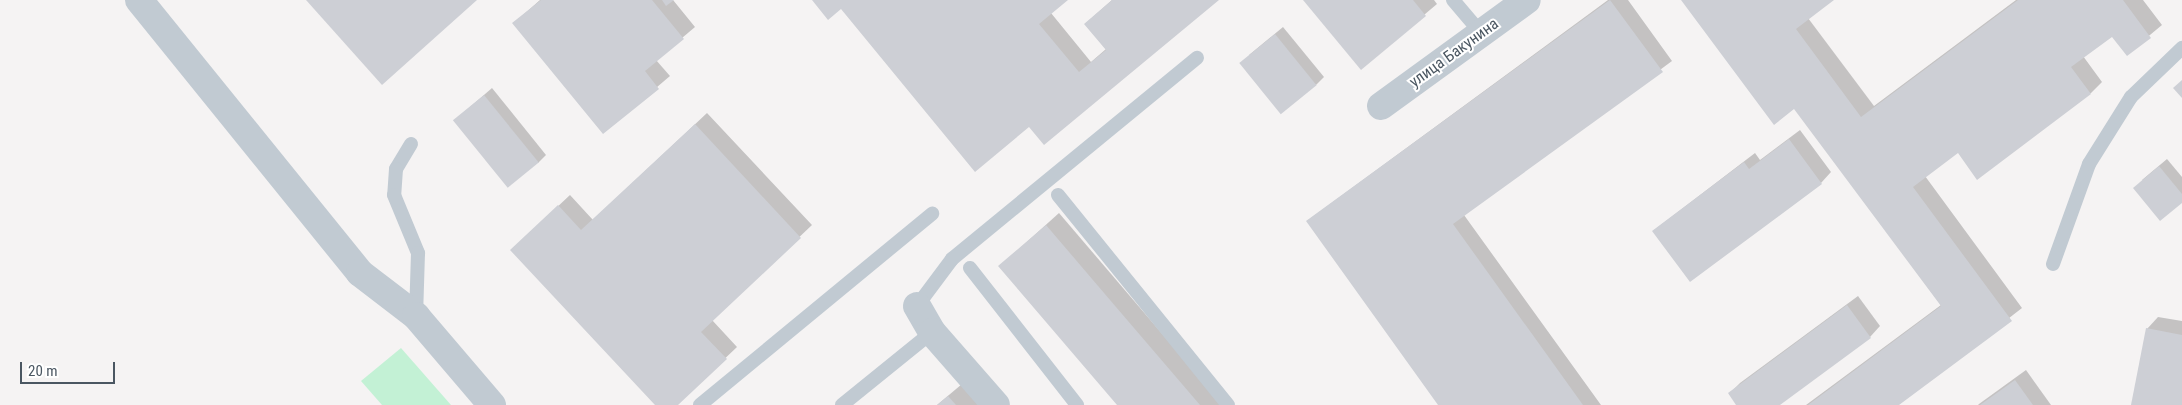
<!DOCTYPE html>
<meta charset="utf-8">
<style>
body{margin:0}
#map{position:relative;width:2182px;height:405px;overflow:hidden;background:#f5f3f3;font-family:"Roboto Condensed",sans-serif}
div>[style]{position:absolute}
.green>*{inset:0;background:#c3f1d5}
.shadow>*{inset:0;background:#0003}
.building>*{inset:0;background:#cdcfd5;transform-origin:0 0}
.lane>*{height:14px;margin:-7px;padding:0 7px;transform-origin:7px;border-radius:7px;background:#c1cad2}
.street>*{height:28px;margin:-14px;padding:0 14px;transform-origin:14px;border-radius:14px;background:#c1cad2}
span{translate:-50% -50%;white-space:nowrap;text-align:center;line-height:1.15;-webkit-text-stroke:4px #fff;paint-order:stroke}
.street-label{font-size:16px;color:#4a5661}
.scale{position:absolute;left:20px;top:362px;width:95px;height:22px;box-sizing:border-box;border:2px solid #4a5661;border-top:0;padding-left:6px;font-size:15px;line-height:18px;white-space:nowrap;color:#4a5661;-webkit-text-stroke:4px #fff;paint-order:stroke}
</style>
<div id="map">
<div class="green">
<i style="clip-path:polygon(401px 348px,451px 405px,382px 405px,361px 381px)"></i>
</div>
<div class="shadow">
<i style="clip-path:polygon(540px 0,673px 0,695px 27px,656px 60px,670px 76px,603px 133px,514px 23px)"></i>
<i style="clip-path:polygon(813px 0,1066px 0,1051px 13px,1091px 62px,1106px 49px,1085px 24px,1112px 0,1218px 0,1029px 125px,841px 7px)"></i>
<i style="clip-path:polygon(1305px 0,1434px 0,1437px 4px,1361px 68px)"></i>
<i style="clip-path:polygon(1608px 0,1628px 0,1672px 61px,1464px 215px,1601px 405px,1440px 405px,1307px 221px)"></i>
<i style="clip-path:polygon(1682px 0,1832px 0,1808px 18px,1874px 106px,2016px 0,2143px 0,2162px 25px,2127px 54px,2112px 35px,2083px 56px,2102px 82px,2091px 93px,1958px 152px,1925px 176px,2022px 308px,1897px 405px,1806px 405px,1941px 305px,1795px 108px)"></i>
<i style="clip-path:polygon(1283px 27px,1324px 77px,1316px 85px,1249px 55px)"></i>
<i style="clip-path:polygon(492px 88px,546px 155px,538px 163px,455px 120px)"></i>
<i style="clip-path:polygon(707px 113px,812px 225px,712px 320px,737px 347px,676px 405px,657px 405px,523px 239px,570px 195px,593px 220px)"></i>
<i style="clip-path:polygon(1800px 130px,1831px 172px,1821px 183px,1653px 231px,1755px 153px,1760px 160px)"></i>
<i style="clip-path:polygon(2167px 159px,2182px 177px,2182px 202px,2142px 180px)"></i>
<i style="clip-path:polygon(1059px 213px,1223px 405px,1119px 405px,1000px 266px)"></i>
<i style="clip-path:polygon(1858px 296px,1880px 326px,1870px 337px,1778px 405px,1738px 405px,1729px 394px,1740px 383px)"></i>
<i style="clip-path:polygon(2158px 317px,2182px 321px,2182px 405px,2133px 405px,2147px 329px)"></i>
<i style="clip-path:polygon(2026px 370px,2051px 405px,1978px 405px,1979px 404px)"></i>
<i style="clip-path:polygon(962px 384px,980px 405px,937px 405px)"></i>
</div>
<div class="building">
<i style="clip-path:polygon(306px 0,477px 0,382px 85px)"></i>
<i style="clip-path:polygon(541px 0,652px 0,684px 39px,645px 71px,659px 89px,603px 134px,512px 23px)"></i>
<i style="clip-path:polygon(662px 0,674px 0,666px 6px)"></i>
<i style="clip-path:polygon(812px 0,1068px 0,1039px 24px,1079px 72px,1106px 50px,1084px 24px,1112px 0,1219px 0,1044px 145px,1029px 127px,975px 172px,841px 9px,828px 20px)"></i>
<i style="clip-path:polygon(1303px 0,1413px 0,1426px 16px,1361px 70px)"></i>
<i style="clip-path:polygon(1610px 0,1663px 72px,1453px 224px,1583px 405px,1438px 405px,1306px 221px)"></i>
<i style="clip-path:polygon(1681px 0,1834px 0,1796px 29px,1861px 117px,2018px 0,2123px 0,2151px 38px,2127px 56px,2112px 37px,2071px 67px,2091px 94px,1977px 180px,1958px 153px,1913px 187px,2012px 321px,1899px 405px,1808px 405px,1941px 306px,1794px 109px,1774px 125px)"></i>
<i style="left:1275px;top:34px;width:66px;height:46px;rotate:51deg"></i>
<i style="clip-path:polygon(2182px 80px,2182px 98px,2173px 88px)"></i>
<i style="left:484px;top:95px;width:87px;height:40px;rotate:51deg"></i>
<i style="clip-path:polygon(695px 124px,801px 238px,701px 332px,727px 359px,678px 405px,655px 405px,510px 250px,558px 205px,581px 230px)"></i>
<i style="clip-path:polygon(1789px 139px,1822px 184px,1690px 282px,1652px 231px,1744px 162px,1749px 169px)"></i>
<i style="clip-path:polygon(2159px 166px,2182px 194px,2182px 203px,2160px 221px,2133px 188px)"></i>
<i style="clip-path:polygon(1046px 225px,1116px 307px,1200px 405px,1117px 405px,998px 266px)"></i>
<i style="clip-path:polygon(1847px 305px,1871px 338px,1780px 405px,1736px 405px,1728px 393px)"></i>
<i style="clip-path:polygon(2146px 328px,2182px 335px,2182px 405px,2131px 405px)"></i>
<i style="clip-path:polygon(2015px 380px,2033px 405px,1980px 405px)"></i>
<i style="clip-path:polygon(948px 396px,956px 405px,937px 405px)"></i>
</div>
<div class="lane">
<i style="left:1453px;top:0;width:43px;rotate:49.7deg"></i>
<i style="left:411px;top:144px;width:29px;rotate:121deg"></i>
<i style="left:396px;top:169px;width:26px;rotate:94deg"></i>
<i style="left:394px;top:195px;width:63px;rotate:67.5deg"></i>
<i style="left:418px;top:253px;width:63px;rotate:91.8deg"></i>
<i style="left:1058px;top:195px;width:270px;rotate:51deg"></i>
<i style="left:2053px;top:264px;width:106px;rotate:-70.2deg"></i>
<i style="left:2089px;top:164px;width:79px;rotate:-57.9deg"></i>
<i style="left:2131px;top:97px;width:71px;rotate:-43.9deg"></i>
<i style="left:970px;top:268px;width:174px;rotate:52deg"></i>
<i style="left:917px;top:306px;width:59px;rotate:-53.3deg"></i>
<i style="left:952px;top:259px;width:317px;rotate:-39.4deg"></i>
<i style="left:700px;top:405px;width:301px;rotate:-39.5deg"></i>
<i style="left:842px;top:405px;width:116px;rotate:-39deg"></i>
</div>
<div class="street">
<i style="left:139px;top:0;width:351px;rotate:51deg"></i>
<i style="left:360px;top:273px;width:71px;rotate:37.5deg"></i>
<i style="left:416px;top:316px;width:117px;rotate:49.5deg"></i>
<i style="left:1381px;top:106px;width:180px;rotate:-36deg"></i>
<i style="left:917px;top:306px;width:30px;rotate:60deg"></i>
<i style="left:932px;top:332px;width:97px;rotate:48.8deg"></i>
</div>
<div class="street-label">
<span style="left:1454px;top:53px;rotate:-36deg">улица Бакунина</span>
</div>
<div class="scale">20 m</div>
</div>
